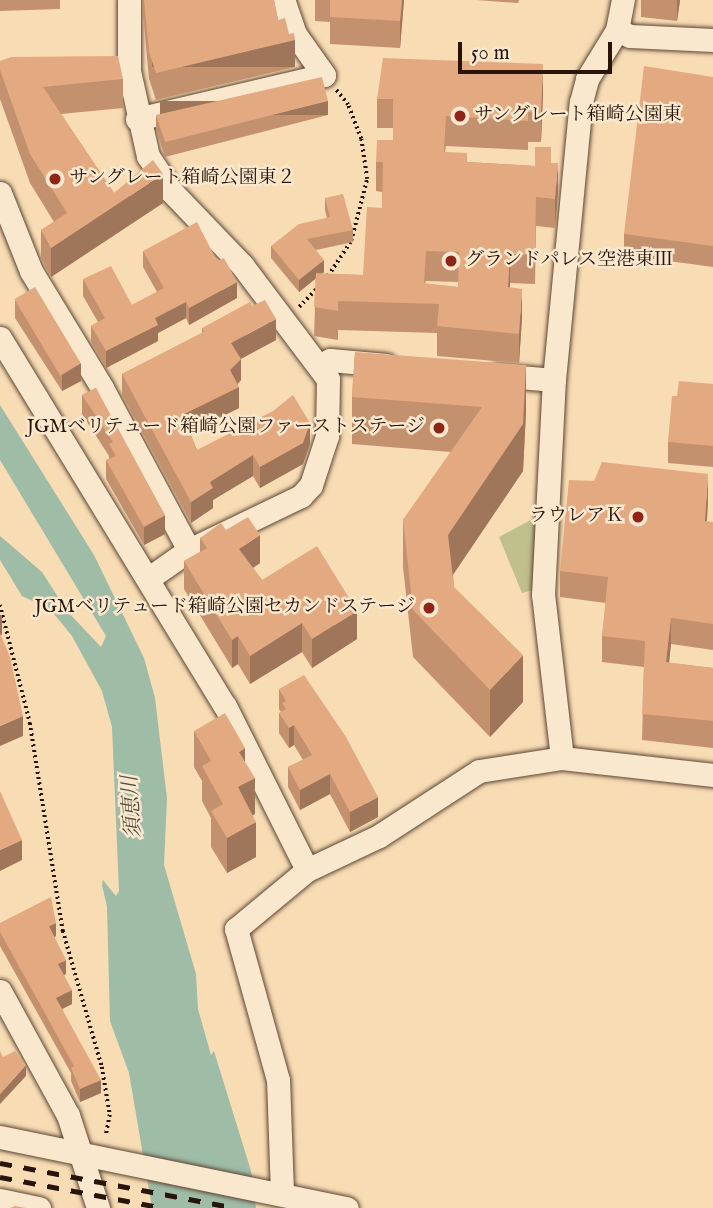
<!DOCTYPE html>
<meta charset="utf-8">
<style>
body{margin:0}
#map{position:relative;width:713px;height:1208px;overflow:hidden;background:#f8dcb4;font-family:"IM FELL English","Noto Serif JP",serif}
div>[style]{position:absolute}
.green>*{inset:0;background:#bfc08c}
.water>*{inset:0;background:#9fbca7}
.path>*{height:3.5px;margin-top:-1.75px;transform-origin:0;background:repeating-linear-gradient(90deg,#28140a 0 2px,transparent 0 5.5px)}
.roads{filter:drop-shadow(0 0 2px #5c4634) drop-shadow(0 0 2px #5c4634)}
.minor>*{height:23px;margin:-11.5px;padding:0 11.5px;transform-origin:11.5px;border-radius:11.5px;background:#fae8ce}
.rail>*{height:5px;margin-top:-2.5px;transform-origin:0;background:repeating-linear-gradient(90deg,#28140a 0 12px,transparent 0 24px)}
.wall>*{inset:0;background:#c3916e}
.shaded-wall>*{inset:0;background:#9f765a;transform-origin:0 0}
.building>*{inset:0;background:#e3a980;transform-origin:0 0}
.dots>*{width:19px;height:19px;translate:-50% -50%;box-sizing:border-box;border:4px solid #fae8ce;border-radius:50%}
span{translate:-50% -50%;white-space:nowrap;text-align:center;line-height:1.15;-webkit-text-stroke:5px #fae8ce;paint-order:stroke}
.poi-label{font-size:19px;color:#28140a}
.left{translate:0 -50%;text-align:left}
.right{translate:-100% -50%;text-align:right}
.water-label{font-size:21px;color:#524f41;font-style:italic}
.scale{position:absolute;left:458px;top:42px;width:154px;height:32px;box-sizing:border-box;border:4px solid #28140a;border-top:0;padding-left:9px;font-size:21px;line-height:24px;white-space:nowrap;color:#28140a;-webkit-text-stroke:5px #fae8ce;paint-order:stroke}
</style>
<div id="map">
<div class="green">
<i style="clip-path:polygon(536px 517px,533px 590px,522px 593px,499px 537px)"></i>
</div>
<div class="water">
<i style="clip-path:polygon(0 405px,94px 555px,144px 658px,155px 698px,167px 798px,164px 865px,196px 974px,198px 1009px,211px 1055px,214px 1051px,251px 1171px,256px 1208px,152px 1208px,129px 1073px,110px 1021px,107px 907px,102px 885px,103px 880px,116px 896px,119px 891px,112px 727px,102px 691px,72px 636px,50px 609px,22px 596px,0 560px,0 536px,42px 572px,67px 611px,101px 647px,106px 636px,0 460px)"></i>
</div>
<div class="path">
<i style="left:328px;top:276px;width:42px;rotate:-56.7deg"></i>
<i style="left:351px;top:241px;width:64px;rotate:-75.5deg"></i>
<i style="left:367px;top:179px;width:40px;rotate:-98.5deg"></i>
<i style="left:361px;top:139px;width:36px;rotate:-111deg"></i>
<i style="left:348px;top:105px;width:19px;rotate:-129deg"></i>
<i style="left:299px;top:307px;width:28px;rotate:-46deg"></i>
<i style="left:0;top:605px;width:122px;rotate:75.7deg"></i>
<i style="left:30px;top:723px;width:211px;rotate:81deg"></i>
<i style="left:63px;top:931px;width:141px;rotate:74deg"></i>
<i style="left:102px;top:1067px;width:49px;rotate:80.5deg"></i>
<i style="left:110px;top:1115px;width:21px;rotate:101deg"></i>
</div>
<div class="roads">
<div class="minor">
<i style="left:129px;top:0;width:71px;rotate:90deg"></i>
<i style="left:129px;top:71px;width:87px;rotate:77.4deg"></i>
<i style="left:148px;top:156px;width:42px;rotate:56.7deg"></i>
<i style="left:171px;top:191px;width:103px;rotate:46.2deg"></i>
<i style="left:242px;top:265px;width:143px;rotate:53deg"></i>
<i style="left:328px;top:379px;width:57px;rotate:91deg"></i>
<i style="left:327px;top:436px;width:52px;rotate:108.1deg"></i>
<i style="left:311px;top:485px;width:15px;rotate:132deg"></i>
<i style="left:301px;top:496px;width:124px;rotate:154.3deg"></i>
<i style="left:189px;top:550px;width:49px;rotate:145deg"></i>
<i style="left:617px;top:30px;width:14px;rotate:25deg"></i>
<i style="left:630px;top:36px;width:83px;rotate:2.8deg"></i>
<i style="left:137px;top:119px;width:192px;rotate:-13.2deg"></i>
<i style="left:324px;top:75px;width:50px;rotate:-125.3deg"></i>
<i style="left:295px;top:34px;width:36px;rotate:-109deg"></i>
<i style="left:0;top:193px;width:84px;rotate:68.3deg"></i>
<i style="left:31px;top:271px;width:137px;rotate:58.7deg"></i>
<i style="left:102px;top:388px;width:184px;rotate:61.8deg"></i>
<i style="left:0;top:338px;width:431px;rotate:58.6deg"></i>
<i style="left:225px;top:706px;width:183px;rotate:63.4deg"></i>
<i style="left:321px;top:365px;width:10px;rotate:-29deg"></i>
<i style="left:330px;top:360px;width:56px;rotate:5.1deg"></i>
<i style="left:497px;top:375px;width:57px;rotate:5deg"></i>
<i style="left:562px;top:758px;width:164px;rotate:-96.6deg"></i>
<i style="left:543px;top:595px;width:215px;rotate:-87.1deg"></i>
<i style="left:554px;top:380px;width:279px;rotate:-84.5deg"></i>
<i style="left:581px;top:102px;width:24px;rotate:-75deg"></i>
<i style="left:587px;top:79px;width:57px;rotate:-58.5deg"></i>
<i style="left:617px;top:30px;width:31px;rotate:-79deg"></i>
<i style="left:0;top:991px;width:141px;rotate:61.3deg"></i>
<i style="left:68px;top:1115px;width:98px;rotate:72.1deg"></i>
<i style="left:0;top:1137px;width:354px;rotate:11.6deg"></i>
<i style="left:282px;top:1193px;width:113px;rotate:-92deg"></i>
<i style="left:278px;top:1080px;width:157px;rotate:-105.5deg"></i>
<i style="left:236px;top:929px;width:92px;rotate:-39.7deg"></i>
<i style="left:307px;top:870px;width:80px;rotate:-25.3deg"></i>
<i style="left:379px;top:836px;width:119px;rotate:-33deg"></i>
<i style="left:479px;top:771px;width:84px;rotate:-8.9deg"></i>
<i style="left:562px;top:758px;width:152px;rotate:6.4deg"></i>
<i style="left:0;top:1200px;width:40px;rotate:12deg"></i>
</div>
</div>
<div class="rail">
<i style="left:0;top:1163px;width:239px;rotate:10.8deg"></i>
<i style="left:0;top:1177px;width:167px;rotate:10.7deg"></i>
</div>
<div class="wall">
<i style="clip-path:polygon(0 0,60px 0,60px 9px,0 11px)"></i>
<i style="clip-path:polygon(143px 0,274px 0,278px 20px,295px 67px,156px 100px,149px 79px,143px 13px)"></i>
<i style="clip-path:polygon(315px 0,404px 0,400px 48px,330px 44px,330px 22px,315px 21px)"></i>
<i style="clip-path:polygon(476px 0,519px 0,518px 3px)"></i>
<i style="clip-path:polygon(641px 0,680px 0,677px 21px,641px 17px)"></i>
<i style="clip-path:polygon(0 61px,123px 79px,123px 108px,61px 114px,114px 193px,163px 203px,51px 277px,41px 259px,41px 230px,54px 222px,30px 183px,0 99px)"></i>
<i style="clip-path:polygon(713px 77px,713px 267px,624px 255px,624px 234px)"></i>
<i style="clip-path:polygon(evenodd,543px 93px,541px 142px,528px 142px,528px 150px,446px 146px,445px 152px,467px 162px,535px 166px,551px 163px,558px 192px,555px 228px,536px 226px,535px 284px,510px 283px,510px 288px,522px 318px,519px 363px,437px 356px,437px 333px,338px 330px,338px 340px,314px 336px,316px 278px,299px 292px,271px 258px,271px 246px,327px 218px,325px 210px,325px 198px,353px 230px,353px 242px,316px 250px,324px 272px,322px 274px,363px 275px,382px 208px,382px 192px,376px 191px,376px 162px,393px 140px,393px 128px,377px 128px,377px 99px,543px 93px,426px 281px,458px 282px,458px 287px,425px 284px,426px 281px)"></i>
<i style="clip-path:polygon(156px 115px,328px 115px,165px 157px,156px 129px)"></i>
<i style="clip-path:polygon(143px 251px,237px 298px,189px 325px,186px 318px,158px 333px,158px 341px,106px 368px,91px 342px,91px 326px,98px 322px,83px 296px,83px 279px,132px 305px,157px 292px,143px 267px)"></i>
<i style="clip-path:polygon(15px 300px,81px 381px,62px 391px,15px 318px)"></i>
<i style="clip-path:polygon(202px 328px,276px 340px,241px 359px,241px 380px,238px 384px,239px 408px,190px 433px,197px 450px,310px 444px,303px 464px,260px 488px,253px 476px,213px 500px,213px 508px,191px 523px,122px 395px,122px 374px,202px 333px)"></i>
<i style="clip-path:polygon(355px 352px,526px 412px,523px 471px,453px 575px,454px 587px,523px 702px,490px 737px,413px 657px,403px 567px,403px 520px,451px 452px,352px 444px,352px 397px)"></i>
<i style="clip-path:polygon(713px 384px,713px 467px,668px 463px,668px 442px,677px 396px)"></i>
<i style="clip-path:polygon(96px 388px,165px 534px,144px 545px,106px 479px,106px 460px,109px 459px,109px 456px,82px 414px,82px 395px)"></i>
<i style="clip-path:polygon(708px 500px,707px 522px,713px 522px,713px 650px,671px 644px,669px 663px,713px 668px,713px 748px,642px 740px,644px 667px,602px 662px,602px 636px,606px 603px,560px 597px,560px 571px)"></i>
<i style="clip-path:polygon(226px 530px,260px 563px,253px 568px,262px 580px,357px 639px,312px 668px,302px 652px,250px 684px,238px 664px,232px 668px,184px 589px,184px 561px,200px 552px,200px 538px)"></i>
<i style="clip-path:polygon(279px 689px,378px 817px,350px 832px,330px 794px,300px 810px,288px 787px,288px 767px,303px 760px,294px 745px,289px 748px,279px 733px,279px 713px,281px 712px,279px 709px)"></i>
<i style="clip-path:polygon(194px 731px,245px 763px,255px 814px,252px 815px,256px 857px,227px 873px,211px 847px,211px 818px,202px 801px,202px 781px,194px 767px)"></i>
<i style="clip-path:polygon(0 923px,56px 936px,54px 937px,66px 974px,64px 975px,72px 1004px,62px 1009px,101px 1093px,80px 1102px,71px 1081px,71px 1073px,0 946px)"></i>
</div>
<div class="shaded-wall">
<i style="clip-path:polygon(402px 0,404px 0,400px 48px,400px 21px)"></i>
<i style="clip-path:polygon(677px 0,680px 0,677px 21px)"></i>
<i style="left:295px;top:40px;width:27px;height:143px;rotate:90deg"></i>
<i style="clip-path:polygon(543px 64px,543px 93px,541px 142px,541px 113px)"></i>
<i style="left:328px;top:101px;width:14px;height:168px;rotate:90deg"></i>
<i style="clip-path:polygon(558px 163px,558px 192px,555px 228px,555px 199px)"></i>
<i style="clip-path:polygon(163px 174px,163px 203px,51px 277px,51px 248px)"></i>
<i style="clip-path:polygon(510px 254px,510px 283px,508px 317px,508px 287px)"></i>
<i style="clip-path:polygon(324px 260px,324px 272px,299px 292px,299px 280px)"></i>
<i style="clip-path:polygon(237px 282px,237px 298px,189px 325px,189px 308px)"></i>
<i style="clip-path:polygon(522px 289px,522px 318px,519px 363px,519px 334px)"></i>
<i style="clip-path:polygon(186px 302px,186px 318px,158px 333px,158px 341px,106px 368px,106px 351px,155px 318px)"></i>
<i style="clip-path:polygon(276px 319px,276px 340px,231px 364px,231px 343px)"></i>
<i style="clip-path:polygon(241px 359px,241px 380px,230px 391px,230px 370px)"></i>
<i style="clip-path:polygon(81px 363px,81px 381px,62px 391px,62px 373px)"></i>
<i style="clip-path:polygon(526px 365px,526px 412px,523px 471px,448px 582px,448px 535px)"></i>
<i style="clip-path:polygon(239px 387px,239px 408px,182px 436px,182px 415px)"></i>
<i style="clip-path:polygon(310px 423px,310px 444px,303px 464px,260px 488px,260px 467px)"></i>
<i style="clip-path:polygon(253px 455px,253px 476px,213px 500px,213px 508px,191px 523px,191px 502px,210px 482px)"></i>
<i style="clip-path:polygon(708px 474px,708px 500px,705px 548px,705px 521px)"></i>
<i style="clip-path:polygon(165px 515px,165px 534px,144px 545px,144px 527px)"></i>
<i style="clip-path:polygon(260px 535px,260px 563px,239px 577px,239px 549px)"></i>
<i style="clip-path:polygon(357px 611px,357px 639px,312px 668px,312px 639px)"></i>
<i style="left:2px;top:615px;width:20px;height:2px;rotate:90deg"></i>
<i style="clip-path:polygon(671px 618px,671px 644px,666px 689px,666px 662px)"></i>
<i style="clip-path:polygon(302px 623px,302px 652px,250px 684px,250px 656px)"></i>
<i style="clip-path:polygon(238px 636px,238px 664px,232px 668px,232px 640px)"></i>
<i style="clip-path:polygon(523px 655px,523px 702px,490px 737px,490px 690px)"></i>
<i style="clip-path:polygon(23px 716px,23px 736px,0 746px,0 726px)"></i>
<i style="clip-path:polygon(294px 725px,294px 745px,289px 748px,289px 728px)"></i>
<i style="clip-path:polygon(245px 748px,245px 783px,255px 778px,255px 814px,238px 823px,239px 752px)"></i>
<i style="clip-path:polygon(330px 774px,330px 794px,300px 810px,300px 790px)"></i>
<i style="clip-path:polygon(378px 797px,378px 817px,350px 832px,350px 812px)"></i>
<i style="clip-path:polygon(256px 822px,256px 857px,227px 873px,227px 838px)"></i>
<i style="clip-path:polygon(22px 840px,22px 860px,0 871px,0 850px)"></i>
<i style="clip-path:polygon(56px 923px,56px 936px,49px 940px,49px 926px)"></i>
<i style="clip-path:polygon(66px 960px,66px 974px,58px 977px,58px 964px)"></i>
<i style="clip-path:polygon(72px 990px,72px 1004px,56px 1012px,56px 998px)"></i>
<i style="clip-path:polygon(26px 1065px,26px 1076px,0 1104px,0 1094px)"></i>
<i style="clip-path:polygon(101px 1080px,101px 1093px,80px 1102px,80px 1089px)"></i>
</div>
<div class="building">
<i style="clip-path:polygon(144px 0,274px 0,278px 20px,285px 18px,289px 34px,294px 33px,295px 40px,156px 73px,149px 52px)"></i>
<i style="clip-path:polygon(330px 0,402px 0,400px 21px,330px 17px)"></i>
<i style="clip-path:polygon(118px 56px,123px 79px,43px 87px,114px 193px,153px 160px,163px 174px,51px 248px,41px 230px,67px 213px,30px 154px,0 70px,0 61px,11px 57px)"></i>
<i style="clip-path:polygon(evenodd,383px 58px,543px 64px,541px 113px,528px 112px,528px 121px,446px 116px,444px 152px,467px 153px,467px 162px,535px 166px,535px 147px,551px 147px,551px 163px,558px 163px,555px 199px,536px 197px,535px 255px,510px 254px,508px 287px,522px 289px,519px 334px,437px 326px,439px 304px,338px 301px,338px 311px,314px 307px,316px 273px,363px 275px,367px 207px,382px 208px,383px 162px,376px 162px,377px 140px,393px 140px,393px 99px,377px 99px,383px 58px,426px 251px,459px 252px,458px 287px,424px 283px,426px 251px)"></i>
<i style="clip-path:polygon(644px 66px,713px 77px,713px 246px,624px 234px)"></i>
<i style="clip-path:polygon(322px 77px,328px 101px,165px 142px,156px 115px)"></i>
<i style="clip-path:polygon(343px 194px,353px 230px,307px 239px,324px 260px,299px 280px,271px 246px,299px 224px,330px 217px,325px 198px)"></i>
<i style="clip-path:polygon(197px 222px,217px 261px,224px 258px,237px 282px,189px 308px,186px 302px,155px 318px,158px 325px,106px 351px,91px 326px,105px 318px,83px 279px,111px 266px,132px 305px,164px 288px,143px 251px)"></i>
<i style="left:35px;top:287px;width:89px;height:24px;rotate:59deg"></i>
<i style="clip-path:polygon(265px 300px,276px 319px,231px 343px,241px 359px,230px 370px,239px 387px,182px 415px,197px 450px,273px 411px,293px 395px,310px 423px,303px 443px,260px 467px,253px 455px,210px 482px,213px 488px,191px 502px,122px 374px,204px 332px,202px 328px,250px 302px,252px 306px)"></i>
<i style="clip-path:polygon(355px 352px,526px 365px,523px 424px,448px 535px,454px 587px,523px 655px,490px 690px,413px 610px,403px 520px,482px 407px,352px 397px)"></i>
<i style="clip-path:polygon(679px 381px,713px 384px,713px 446px,668px 442px,672px 396px,677px 396px)"></i>
<i style="clip-path:polygon(96px 388px,165px 515px,144px 527px,106px 460px,116px 456px,109px 444px,113px 442px,82px 395px)"></i>
<i style="clip-path:polygon(602px 462px,708px 474px,705px 521px,713px 522px,713px 624px,671px 618px,666px 662px,713px 668px,713px 721px,642px 714px,645px 641px,602px 636px,608px 577px,560px 571px,569px 480px,594px 481px)"></i>
<i style="clip-path:polygon(248px 517px,260px 535px,239px 549px,262px 580px,317px 546px,357px 611px,312px 639px,302px 623px,250px 656px,238px 636px,232px 640px,184px 561px,207px 548px,200px 538px,221px 523px,226px 530px)"></i>
<i style="clip-path:polygon(0 633px,10px 657px,23px 716px,0 726px)"></i>
<i style="clip-path:polygon(304px 675px,346px 737px,378px 797px,350px 812px,330px 774px,300px 790px,288px 767px,312px 755px,294px 725px,289px 728px,279px 713px,286px 709px,282px 703px,286px 701px,279px 689px)"></i>
<i style="clip-path:polygon(225px 713px,245px 748px,239px 752px,255px 778px,238px 787px,256px 822px,227px 838px,211px 811px,223px 804px,202px 766px,211px 761px,194px 731px)"></i>
<i style="clip-path:polygon(0 791px,22px 840px,0 850px)"></i>
<i style="clip-path:polygon(51px 897px,56px 923px,49px 926px,66px 960px,58px 964px,72px 990px,56px 998px,101px 1080px,80px 1089px,71px 1068px,74px 1066px,0 932px,0 923px)"></i>
<i style="clip-path:polygon(0 1051px,3px 1057px,15px 1051px,26px 1065px,0 1094px)"></i>
<i style="clip-path:polygon(15px 1206px,26px 1208px,10px 1208px)"></i>
</div>
<div class="dots">
<i style="left:460px;top:116px;background:#8f2418"></i>
<i style="left:55px;top:179px;background:#8f2418"></i>
<i style="left:451px;top:261px;background:#8f2418"></i>
<i style="left:439px;top:428px;background:#8f2418"></i>
<i style="left:638px;top:517px;background:#8f2418"></i>
<i style="left:429px;top:608px;background:#8f2418"></i>
</div>
<div class="poi-label">
<span class="left" style="left:474px;top:116px">サングレート箱崎公園東</span>
<span class="left" style="left:69px;top:179px">サングレート箱崎公園東２</span>
<span class="left" style="left:465px;top:261px">グランドパレス空港東Ⅲ</span>
<span class="right" style="left:425px;top:428px">JGMベリテュード箱崎公園ファーストステージ</span>
<span class="right" style="left:624px;top:517px">ラウレアＫ</span>
<span class="right" style="left:415px;top:608px">JGMベリテュード箱崎公園セカンドステージ</span>
</div>
<div class="water-label">
<span style="left:133px;top:807px;rotate:-94deg">須恵川</span>
</div>
<div class="scale">50 m</div>
</div>
